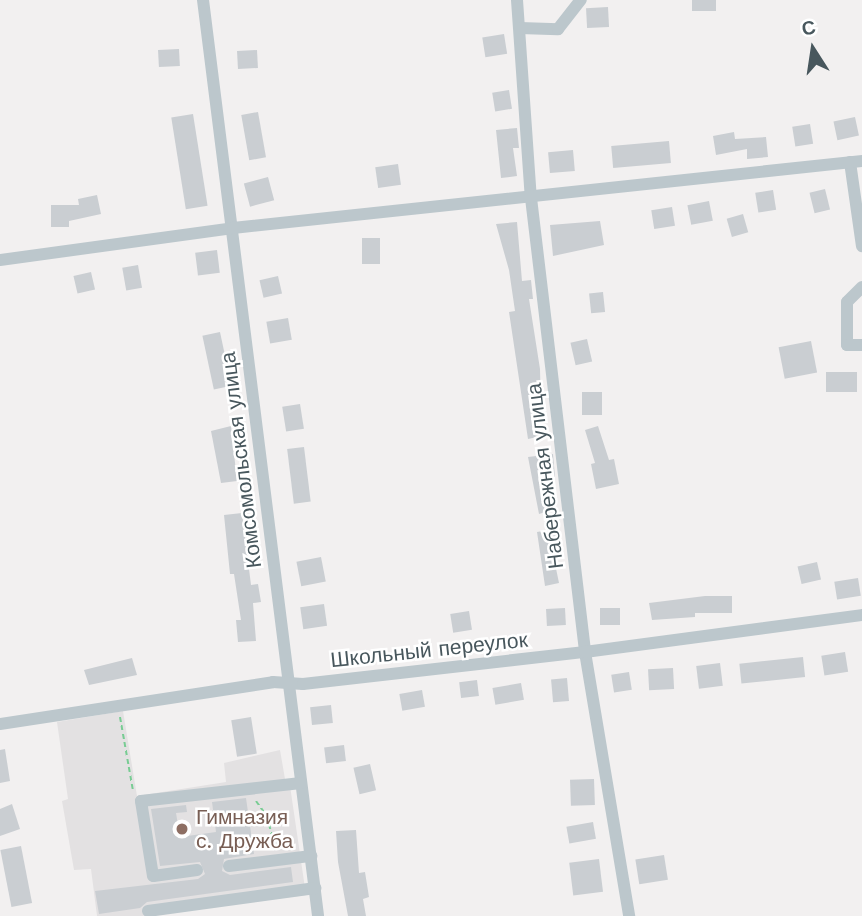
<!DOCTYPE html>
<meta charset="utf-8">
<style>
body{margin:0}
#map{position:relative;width:862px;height:916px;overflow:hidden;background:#f2f0f0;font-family:"Work Sans",sans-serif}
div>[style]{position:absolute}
.education>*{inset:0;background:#e3e1e2}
.building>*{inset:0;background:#caced2;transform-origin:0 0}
.path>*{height:2px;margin-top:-1px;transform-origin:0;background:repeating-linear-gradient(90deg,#78cc93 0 5px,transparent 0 8.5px)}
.minor>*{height:12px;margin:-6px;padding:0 6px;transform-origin:6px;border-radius:6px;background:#bcc7cc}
.dots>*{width:19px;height:19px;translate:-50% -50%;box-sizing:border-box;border:4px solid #fff;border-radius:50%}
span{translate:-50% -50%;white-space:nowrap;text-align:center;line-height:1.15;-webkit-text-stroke:5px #fff;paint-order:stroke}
.street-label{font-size:21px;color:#48575d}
.education-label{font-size:21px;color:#785e54}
.left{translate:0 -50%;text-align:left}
.north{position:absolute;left:778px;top:14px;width:70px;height:70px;-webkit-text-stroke:5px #fff;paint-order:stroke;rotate:348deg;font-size:19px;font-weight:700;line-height:28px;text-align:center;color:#48575d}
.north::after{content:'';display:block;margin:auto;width:24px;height:32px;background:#48575d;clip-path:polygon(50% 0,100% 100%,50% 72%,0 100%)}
</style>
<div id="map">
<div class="education">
<i style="clip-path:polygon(123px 711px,137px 796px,226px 782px,224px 763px,280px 750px,285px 779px,289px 779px,306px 895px,146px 916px,97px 916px,91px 869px,74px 870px,62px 801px,68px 799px,57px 722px)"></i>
</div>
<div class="building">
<i style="left:692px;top:0;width:24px;height:11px"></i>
<i style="left:608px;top:7px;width:20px;height:22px;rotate:87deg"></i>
<i style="left:504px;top:34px;width:20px;height:22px;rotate:81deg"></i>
<i style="left:179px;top:49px;width:17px;height:21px;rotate:87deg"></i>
<i style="left:257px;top:50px;width:18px;height:20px;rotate:87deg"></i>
<i style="left:509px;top:90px;width:19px;height:17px;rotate:81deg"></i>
<i style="left:258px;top:112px;width:46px;height:17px;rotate:80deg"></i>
<i style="left:193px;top:114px;width:93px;height:22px;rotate:81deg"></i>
<i style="left:855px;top:117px;width:19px;height:22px;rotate:78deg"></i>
<i style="left:810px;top:124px;width:20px;height:18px;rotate:81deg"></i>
<i style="clip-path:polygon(517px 128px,519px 148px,513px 148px,517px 176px,501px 178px,496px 130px)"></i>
<i style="clip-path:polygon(734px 132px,735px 139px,766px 137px,768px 157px,747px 159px,747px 149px,716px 155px,713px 136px)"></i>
<i style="left:669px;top:141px;width:22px;height:58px;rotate:85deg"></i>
<i style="left:573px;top:150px;width:21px;height:25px;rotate:85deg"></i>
<i style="left:398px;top:164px;width:21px;height:23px;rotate:82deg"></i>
<i style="left:268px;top:177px;width:24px;height:25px;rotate:75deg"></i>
<i style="left:825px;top:189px;width:21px;height:16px;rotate:76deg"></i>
<i style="left:773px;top:190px;width:20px;height:18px;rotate:81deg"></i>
<i style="clip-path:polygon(97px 195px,101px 214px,69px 221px,69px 227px,51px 227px,51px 205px,79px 205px,78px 199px)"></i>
<i style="left:709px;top:201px;width:20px;height:22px;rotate:79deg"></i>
<i style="left:672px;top:207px;width:19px;height:21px;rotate:81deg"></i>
<i style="left:743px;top:214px;width:19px;height:17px;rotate:74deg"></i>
<i style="clip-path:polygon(600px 221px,604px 245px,553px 256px,550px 225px)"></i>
<i style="clip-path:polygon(517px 222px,522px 281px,531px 280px,533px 299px,529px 299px,540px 369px,541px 409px,536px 409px,542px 436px,528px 439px,509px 312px,515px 311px,509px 270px,496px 224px)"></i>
<i style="left:362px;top:238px;width:18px;height:26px"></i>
<i style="left:217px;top:250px;width:23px;height:22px;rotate:83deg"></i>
<i style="left:138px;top:265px;width:23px;height:16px;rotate:80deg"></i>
<i style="left:91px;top:272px;width:18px;height:18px;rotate:77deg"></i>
<i style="left:278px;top:276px;width:18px;height:19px;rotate:77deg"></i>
<i style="left:603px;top:292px;width:20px;height:14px;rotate:84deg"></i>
<i style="left:288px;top:318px;width:22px;height:22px;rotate:80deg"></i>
<i style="left:220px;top:332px;width:55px;height:18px;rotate:78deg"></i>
<i style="left:587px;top:339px;width:23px;height:17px;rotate:77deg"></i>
<i style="left:811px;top:341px;width:32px;height:33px;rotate:79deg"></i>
<i style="left:857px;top:372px;width:20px;height:31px;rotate:90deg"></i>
<i style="left:582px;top:392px;width:20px;height:23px"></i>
<i style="left:300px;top:404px;width:25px;height:18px;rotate:81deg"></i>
<i style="clip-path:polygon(231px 426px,237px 481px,221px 483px,211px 431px)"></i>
<i style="clip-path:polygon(598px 426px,609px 460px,614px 459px,619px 484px,596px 489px,591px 464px,595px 463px,585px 430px)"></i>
<i style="left:304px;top:447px;width:55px;height:17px;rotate:83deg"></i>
<i style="clip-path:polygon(553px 454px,555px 477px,547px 478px,555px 509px,539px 514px,528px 457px)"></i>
<i style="clip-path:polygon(242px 513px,251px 585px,258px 584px,261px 602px,253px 603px,256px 641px,238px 642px,236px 620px,241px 620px,234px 574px,230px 574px,224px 515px)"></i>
<i style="clip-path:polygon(555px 529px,558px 548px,552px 549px,559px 583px,545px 586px,537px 532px)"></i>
<i style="left:321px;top:557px;width:25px;height:25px;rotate:79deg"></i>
<i style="left:817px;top:562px;width:18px;height:20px;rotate:77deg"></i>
<i style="left:858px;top:578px;width:18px;height:24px;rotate:81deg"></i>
<i style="clip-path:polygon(705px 596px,732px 596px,732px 613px,695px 613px,695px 617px,652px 620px,649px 603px)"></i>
<i style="left:324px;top:604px;width:22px;height:24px;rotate:82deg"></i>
<i style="left:565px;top:608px;width:17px;height:19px;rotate:87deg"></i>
<i style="left:600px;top:608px;width:20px;height:17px"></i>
<i style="left:469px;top:611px;width:19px;height:19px;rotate:81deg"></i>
<i style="left:845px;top:652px;width:20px;height:24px;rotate:81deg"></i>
<i style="left:803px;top:657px;width:20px;height:64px;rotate:84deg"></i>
<i style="clip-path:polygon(132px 658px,137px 675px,89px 685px,84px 670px)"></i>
<i style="left:720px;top:663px;width:23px;height:24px;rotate:83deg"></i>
<i style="left:673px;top:668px;width:21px;height:25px;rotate:87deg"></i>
<i style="left:629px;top:672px;width:18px;height:18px;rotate:81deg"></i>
<i style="left:567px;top:678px;width:23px;height:16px;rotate:85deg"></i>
<i style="left:477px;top:680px;width:16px;height:18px;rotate:83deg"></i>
<i style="left:521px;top:683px;width:17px;height:29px;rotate:80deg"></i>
<i style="left:422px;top:690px;width:17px;height:23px;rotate:80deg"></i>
<i style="left:331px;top:705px;width:18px;height:21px;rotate:84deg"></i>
<i style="left:251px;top:717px;width:37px;height:20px;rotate:81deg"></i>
<i style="left:344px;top:745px;width:16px;height:20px;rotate:83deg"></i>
<i style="clip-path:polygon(5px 749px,10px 781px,0 783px,0 750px)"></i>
<i style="left:370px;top:764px;width:27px;height:17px;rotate:77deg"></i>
<i style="left:594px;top:779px;width:26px;height:24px;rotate:88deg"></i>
<i style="clip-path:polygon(246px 798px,254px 854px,224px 859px,222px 871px,230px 875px,291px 867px,293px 882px,147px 902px,140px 908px,99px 914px,95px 891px,198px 879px,205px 874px,200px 862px,160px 866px,151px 809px,186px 805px,187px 812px,176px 813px,180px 837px,216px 832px,212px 802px)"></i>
<i style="clip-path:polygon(12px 804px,20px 829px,0 836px,0 809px)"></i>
<i style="left:593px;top:822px;width:17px;height:27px;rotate:80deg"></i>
<i style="clip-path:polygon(356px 830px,359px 873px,365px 872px,369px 897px,363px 899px,366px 916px,348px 916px,338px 862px,336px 831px)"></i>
<i style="left:21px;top:846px;width:58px;height:21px;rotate:79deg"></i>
<i style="left:664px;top:855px;width:25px;height:29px;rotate:81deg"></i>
<i style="left:599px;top:859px;width:33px;height:30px;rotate:83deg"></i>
</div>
<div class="path">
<i style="left:120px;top:717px;width:75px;rotate:80deg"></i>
<i style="left:256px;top:801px;width:19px;rotate:54deg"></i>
<i style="left:267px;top:816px;width:32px;rotate:76deg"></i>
<i style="left:199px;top:809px;width:17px;rotate:83deg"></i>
</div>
<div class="minor">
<i style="left:203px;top:0;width:923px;rotate:82.84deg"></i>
<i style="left:517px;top:0;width:198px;rotate:86deg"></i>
<i style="left:531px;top:198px;width:457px;rotate:83.2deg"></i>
<i style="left:585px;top:652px;width:268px;rotate:80.5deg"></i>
<i style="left:520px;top:28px;width:38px;rotate:2deg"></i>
<i style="left:558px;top:29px;width:37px;rotate:-52deg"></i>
<i style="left:850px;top:162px;width:85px;rotate:81.9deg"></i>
<i style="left:0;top:260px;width:235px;rotate:-7.8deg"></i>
<i style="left:233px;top:228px;width:633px;rotate:-6.08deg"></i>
<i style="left:862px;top:287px;width:21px;rotate:135deg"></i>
<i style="left:847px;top:302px;width:43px;rotate:90deg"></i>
<i style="left:847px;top:345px;width:15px"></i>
<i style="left:0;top:724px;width:276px;rotate:-8.7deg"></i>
<i style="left:273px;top:682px;width:30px;rotate:4deg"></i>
<i style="left:303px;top:684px;width:284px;rotate:-6.5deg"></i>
<i style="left:585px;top:652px;width:279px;rotate:-7.6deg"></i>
<i style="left:229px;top:866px;width:83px;rotate:-7deg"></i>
<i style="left:197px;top:870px;width:44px;rotate:172.2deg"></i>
<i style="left:153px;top:876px;width:76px;rotate:-99.1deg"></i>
<i style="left:141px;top:801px;width:161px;rotate:-6.4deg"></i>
<i style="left:148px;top:911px;width:169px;rotate:-7.8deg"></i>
</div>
<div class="dots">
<i style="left:182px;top:829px;background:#8d6e63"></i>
</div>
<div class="street-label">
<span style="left:241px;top:460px;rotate:-97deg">Комсомольская улица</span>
<span style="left:545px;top:476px;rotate:-97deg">Набережная улица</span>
<span style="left:429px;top:650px;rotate:-6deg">Школьный переулок</span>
</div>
<div class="education-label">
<span class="left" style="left:196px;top:829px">Гимназия<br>с. Дружба</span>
</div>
<div class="north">С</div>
</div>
